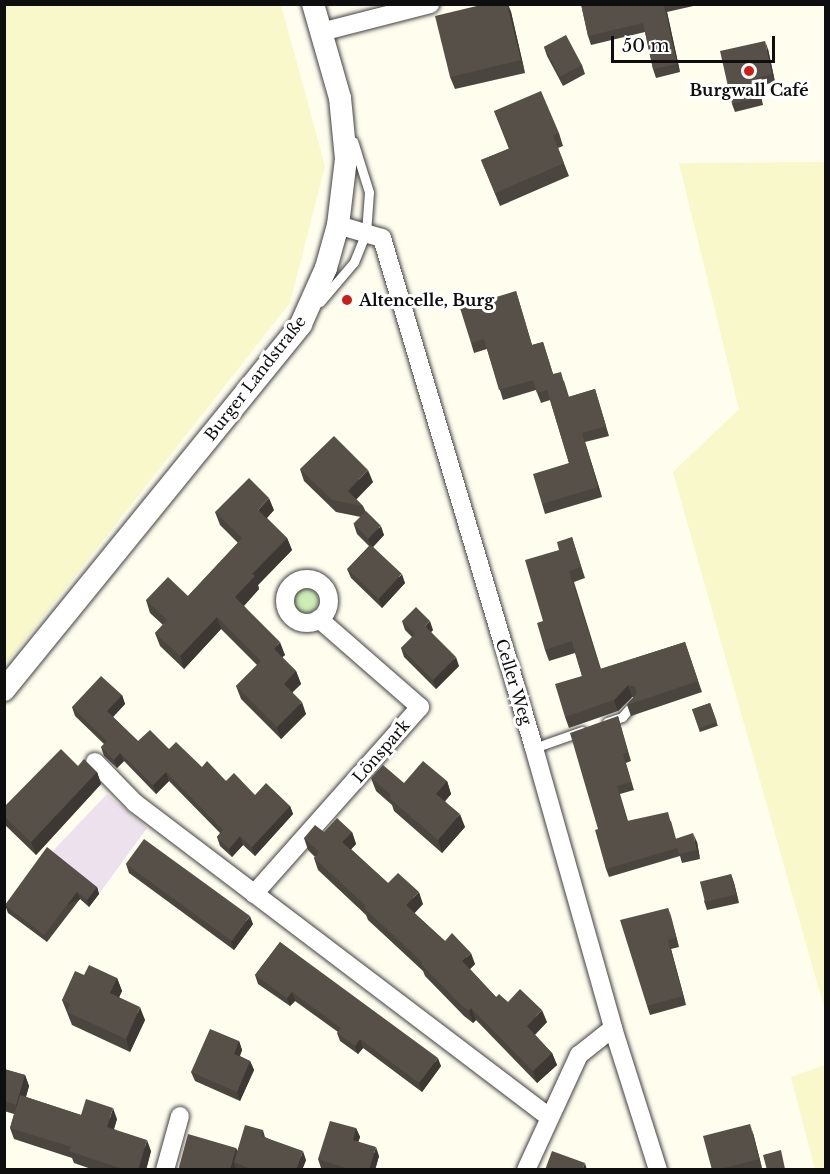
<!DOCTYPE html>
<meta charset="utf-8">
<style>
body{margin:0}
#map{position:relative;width:830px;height:1174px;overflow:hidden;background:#fffdee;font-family:"Libre Baskerville",serif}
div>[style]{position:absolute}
.industrial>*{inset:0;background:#ede1ed}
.farmland>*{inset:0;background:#f8f8cb}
.green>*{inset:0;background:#cceeb4}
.round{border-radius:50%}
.roads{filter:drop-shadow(0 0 2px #414141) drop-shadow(0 0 2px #414141)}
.service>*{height:9px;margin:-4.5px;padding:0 4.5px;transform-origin:4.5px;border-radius:4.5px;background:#fff}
.minor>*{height:18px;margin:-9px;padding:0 9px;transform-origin:9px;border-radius:9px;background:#fff}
.minor>.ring{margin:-9px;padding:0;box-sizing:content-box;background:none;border:18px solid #fff;border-radius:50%}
.tertiary>*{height:22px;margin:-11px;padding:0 11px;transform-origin:11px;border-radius:11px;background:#fff}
.wall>*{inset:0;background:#4b453f;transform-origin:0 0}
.shaded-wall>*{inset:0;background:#3d3833;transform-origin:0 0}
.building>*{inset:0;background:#575049;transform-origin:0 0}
.dots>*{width:16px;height:16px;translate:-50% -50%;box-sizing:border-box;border:3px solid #fff;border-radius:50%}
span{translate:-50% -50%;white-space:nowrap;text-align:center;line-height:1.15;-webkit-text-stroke:6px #fff;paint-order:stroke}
.poi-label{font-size:16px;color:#0e0e0e;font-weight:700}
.left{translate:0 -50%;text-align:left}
.street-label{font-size:16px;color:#0e0e0e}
.frame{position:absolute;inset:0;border:6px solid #0e0e0e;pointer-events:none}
.scale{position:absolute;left:611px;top:36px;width:164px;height:27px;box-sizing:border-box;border:3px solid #0e0e0e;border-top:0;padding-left:8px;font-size:18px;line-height:21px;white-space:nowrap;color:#0e0e0e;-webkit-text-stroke:4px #fff;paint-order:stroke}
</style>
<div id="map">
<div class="industrial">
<i style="clip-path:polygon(107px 794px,147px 828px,99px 894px,50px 854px)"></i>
</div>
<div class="farmland">
<i style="clip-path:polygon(5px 4px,281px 5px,325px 166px,290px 303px,5px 665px)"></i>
<i style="clip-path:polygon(825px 162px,826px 162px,825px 1011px,673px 472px,739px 409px,679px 163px)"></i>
<i style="clip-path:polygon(825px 1065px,825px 1169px,815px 1169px,791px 1077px)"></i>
</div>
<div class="green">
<i class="round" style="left:294px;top:589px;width:24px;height:24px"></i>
</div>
<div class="roads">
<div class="service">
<i style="left:320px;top:302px;width:52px;rotate:-49.6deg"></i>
<i style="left:354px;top:262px;width:31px;rotate:-68deg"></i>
<i style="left:366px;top:233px;width:41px;rotate:-85.8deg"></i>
<i style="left:369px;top:192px;width:53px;rotate:-107.4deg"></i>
<i style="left:607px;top:722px;width:16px;rotate:-18deg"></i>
<i style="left:622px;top:717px;width:18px;rotate:-49deg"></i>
<i style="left:534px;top:748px;width:51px;rotate:-19.5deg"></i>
</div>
<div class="minor">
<i style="left:321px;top:32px;width:113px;rotate:-14.4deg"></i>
<i style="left:338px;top:225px;width:46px;rotate:16.5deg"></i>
<i style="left:382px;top:238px;width:532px;rotate:73.4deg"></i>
<i style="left:534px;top:748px;width:291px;rotate:74.2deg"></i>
<i style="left:613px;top:1028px;width:149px;rotate:72.4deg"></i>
<i class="ring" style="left:285px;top:579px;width:26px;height:26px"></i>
<i style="left:95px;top:762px;width:57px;rotate:45.7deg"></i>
<i style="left:135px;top:803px;width:520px;rotate:37.18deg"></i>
<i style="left:254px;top:894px;width:250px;rotate:-48.4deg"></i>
<i style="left:420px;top:707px;width:134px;rotate:-138.9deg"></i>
<i style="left:165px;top:1170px;width:56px;rotate:-74.5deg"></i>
<i style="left:526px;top:1170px;width:127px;rotate:-65.3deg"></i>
<i style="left:579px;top:1055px;width:43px;rotate:-38.5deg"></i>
</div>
<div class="tertiary">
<i style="left:4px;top:690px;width:471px;rotate:-50.9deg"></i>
<i style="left:301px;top:324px;width:61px;rotate:-65.9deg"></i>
<i style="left:326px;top:268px;width:45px;rotate:-74.4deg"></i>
<i style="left:338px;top:225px;width:66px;rotate:-83.1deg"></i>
<i style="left:346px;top:159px;width:61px;rotate:-95.6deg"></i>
<i style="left:340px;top:98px;width:98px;rotate:-106deg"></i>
</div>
</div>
<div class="wall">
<i style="clip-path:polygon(485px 4px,508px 4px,511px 12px,525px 73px,455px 89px,450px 77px)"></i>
<i style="clip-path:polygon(581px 4px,702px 4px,667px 12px,680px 72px,656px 78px,653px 69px,645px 32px,591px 45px,588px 36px)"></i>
<i style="clip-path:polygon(544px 47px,582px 65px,585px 74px,563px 86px,547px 56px)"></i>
<i style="clip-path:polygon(768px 49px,775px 82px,759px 86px,763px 105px,735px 112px,732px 104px)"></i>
<i style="clip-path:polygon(494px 111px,559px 133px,563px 146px,558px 148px,569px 176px,500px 206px,481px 160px,509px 149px)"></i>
<i style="clip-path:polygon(516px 291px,532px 345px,543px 342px,553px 374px,564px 381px,569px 397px,595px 389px,609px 436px,585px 442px,602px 497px,545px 514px,542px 504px,569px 463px,550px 400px,541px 403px,536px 390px,503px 400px,487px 349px,474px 353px,471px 343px)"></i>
<i style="clip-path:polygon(300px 469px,373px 482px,356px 499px,363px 506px,366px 512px,384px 535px,373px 547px,405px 583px,382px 608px,351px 578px,347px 569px,369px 546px,357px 534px,354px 525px,361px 517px,336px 512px,304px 481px)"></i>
<i style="clip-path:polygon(274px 510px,267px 518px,287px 538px,292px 550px,258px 585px,259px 589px,244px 606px,285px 655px,282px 657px,296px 671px,301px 684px,292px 692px,306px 714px,281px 739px,241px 699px,236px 686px,257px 665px,221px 629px,184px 669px,160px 646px,155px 633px,163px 625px,150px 613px,146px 600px,188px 596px,238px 543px,220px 525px,215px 512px)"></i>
<i style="clip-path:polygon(572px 537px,585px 578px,574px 582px,601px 669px,685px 642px,702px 692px,631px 716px,627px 705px,634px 697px,632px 697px,618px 711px,569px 728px,565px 717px,582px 676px,575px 653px,549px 661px,545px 650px,543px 621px,559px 550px)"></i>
<i style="clip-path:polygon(402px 621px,433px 630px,431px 632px,459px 666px,436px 689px,404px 657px,401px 648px,412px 637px,405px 630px)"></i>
<i style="clip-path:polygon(122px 695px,125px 704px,113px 717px,138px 741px,169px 749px,226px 781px,255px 795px,290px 806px,293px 814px,255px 856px,243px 845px,232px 857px,220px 846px,217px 837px,220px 833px,169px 781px,156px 794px,124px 761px,117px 768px,104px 756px,101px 747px,104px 744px,75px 716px,72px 707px)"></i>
<i style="left:710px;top:703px;width:24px;height:19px;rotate:71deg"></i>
<i style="clip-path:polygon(618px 716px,631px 761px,626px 763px,634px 790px,620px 794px,628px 821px,671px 821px,676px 839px,697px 842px,700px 859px,682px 863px,680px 856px,609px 877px,606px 869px,598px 829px)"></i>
<i style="clip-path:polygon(78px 766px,97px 772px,101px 784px,36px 855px,4px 824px,4px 807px)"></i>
<i style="clip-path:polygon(371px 778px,404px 783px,447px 781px,451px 794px,445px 801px,465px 827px,442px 853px,394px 811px,392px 805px,376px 791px)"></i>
<i style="clip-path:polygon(324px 832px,352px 832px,356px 844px,351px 849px,388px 883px,423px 904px,414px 913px,445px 941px,475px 964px,470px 969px,496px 997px,547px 1022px,535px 1035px,552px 1053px,557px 1065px,537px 1083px,476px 1020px,473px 1023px,464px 1016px,425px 976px,423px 971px,368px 920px,366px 915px,318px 870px,314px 858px,315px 857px,308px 850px,304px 838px)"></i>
<i style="clip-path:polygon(126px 864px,253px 924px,234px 950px,129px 873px)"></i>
<i style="clip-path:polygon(731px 874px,734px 883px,739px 903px,707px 910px,704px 901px)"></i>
<i style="clip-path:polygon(97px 887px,99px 894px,89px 907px,80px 899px,47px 942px,8px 913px,5px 905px)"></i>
<i style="clip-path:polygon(668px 908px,679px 947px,671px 949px,686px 1005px,650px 1015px,647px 1006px)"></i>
<i style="clip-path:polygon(280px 942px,441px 1066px,422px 1092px,363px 1048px,358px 1054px,340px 1041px,337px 1033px,338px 1032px,295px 1001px,290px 1006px,258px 984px,255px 975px)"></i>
<i style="clip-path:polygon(84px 975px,117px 978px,122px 991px,119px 997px,145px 1020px,130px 1052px,72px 1025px,62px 1000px)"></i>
<i style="clip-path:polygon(239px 1041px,242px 1050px,240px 1056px,250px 1061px,254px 1070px,240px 1101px,195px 1081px,191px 1072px)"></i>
<i style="clip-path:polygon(4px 1069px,25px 1075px,29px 1086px,26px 1097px,81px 1115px,117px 1119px,114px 1129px,151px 1151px,146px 1170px,94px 1170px,74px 1163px,72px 1158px,14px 1139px,10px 1128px,14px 1114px,4px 1111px)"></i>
<i style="clip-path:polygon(356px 1128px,360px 1137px,358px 1142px,379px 1156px,375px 1170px,325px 1170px,321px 1168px,318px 1159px)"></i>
<i style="clip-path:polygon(263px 1130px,265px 1137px,306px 1160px,302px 1170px,237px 1170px,236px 1168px,236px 1170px,180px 1170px,179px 1167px,236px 1148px,237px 1151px)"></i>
<i style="clip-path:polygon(753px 1133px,762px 1168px,756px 1170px,712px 1170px)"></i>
</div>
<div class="shaded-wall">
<i style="clip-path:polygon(507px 4px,511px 12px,525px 73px,521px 60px)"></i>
<i style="clip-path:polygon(664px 4px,667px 12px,680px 72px,677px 64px)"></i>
<i style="clip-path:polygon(765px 41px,768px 49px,775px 82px,772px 74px)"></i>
<i style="clip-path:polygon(582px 433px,585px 442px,602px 497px,598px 487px)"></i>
<i style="clip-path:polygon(368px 470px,373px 482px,353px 503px,348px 491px)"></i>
<i style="clip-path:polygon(269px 498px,274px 510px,263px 522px,258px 510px)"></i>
<i style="clip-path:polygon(381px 526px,384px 535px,372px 548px,368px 539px)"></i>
<i style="clip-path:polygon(287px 538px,292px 550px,258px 585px,259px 589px,240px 610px,235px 597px,252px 574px)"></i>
<i style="clip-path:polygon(402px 574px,405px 583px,382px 608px,379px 599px)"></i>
<i style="clip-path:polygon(217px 617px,221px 629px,184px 669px,180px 656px)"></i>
<i style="clip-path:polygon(430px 621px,433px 630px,428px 635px,425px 626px)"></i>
<i style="clip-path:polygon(280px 642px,285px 655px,278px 661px,274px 649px)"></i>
<i style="clip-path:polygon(456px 657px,459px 666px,436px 689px,433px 680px)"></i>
<i style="clip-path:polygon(296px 671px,301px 684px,288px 697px,284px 684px)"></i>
<i style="clip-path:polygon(628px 685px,632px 697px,618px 711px,614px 700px)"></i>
<i style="clip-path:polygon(122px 695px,125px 704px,110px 720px,107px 711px)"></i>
<i style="clip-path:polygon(302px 702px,306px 714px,281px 739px,277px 727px)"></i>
<i style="clip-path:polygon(120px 753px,124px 761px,117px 768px,114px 760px)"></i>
<i style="clip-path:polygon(97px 772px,101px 784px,36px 855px,31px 842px)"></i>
<i style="clip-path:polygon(166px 772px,169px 781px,156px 794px,153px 785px)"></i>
<i style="clip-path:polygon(447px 781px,451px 794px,441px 806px,436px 794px)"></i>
<i style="clip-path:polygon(290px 806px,293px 814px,255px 856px,252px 847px)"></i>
<i style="clip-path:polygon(460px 814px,465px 827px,442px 853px,438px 840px)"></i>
<i style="clip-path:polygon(352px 832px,356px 844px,347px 854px,342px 842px)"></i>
<i style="clip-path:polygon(693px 833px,697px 842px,700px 859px,697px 850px)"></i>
<i style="clip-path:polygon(240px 836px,243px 845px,232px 857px,229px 849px)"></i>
<i style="clip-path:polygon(731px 874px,734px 883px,739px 903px,736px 894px)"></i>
<i style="clip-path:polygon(97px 887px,99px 894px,89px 907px,87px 900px)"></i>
<i style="left:77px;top:892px;width:8px;height:54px;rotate:67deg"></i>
<i style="clip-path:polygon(419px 892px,423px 904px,411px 917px,406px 905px)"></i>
<i style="clip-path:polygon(668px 908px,671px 916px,679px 947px,676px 938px)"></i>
<i style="clip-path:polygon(250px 916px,253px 924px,234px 950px,231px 942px)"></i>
<i style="clip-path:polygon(668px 940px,671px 949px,686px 1005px,683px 996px)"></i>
<i style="clip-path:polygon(471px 953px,475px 964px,466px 973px,462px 961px)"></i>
<i style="clip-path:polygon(117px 978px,122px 991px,115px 1006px,110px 993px)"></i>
<i style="clip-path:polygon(292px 992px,295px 1001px,290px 1006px,287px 998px)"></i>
<i style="clip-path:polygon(140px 1007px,145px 1020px,130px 1052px,126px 1039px)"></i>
<i style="clip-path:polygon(471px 1008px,476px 1020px,473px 1023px,469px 1011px)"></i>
<i style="clip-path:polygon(542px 1010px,547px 1022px,531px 1038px,527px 1026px)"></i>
<i style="clip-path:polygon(360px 1039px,363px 1048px,358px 1054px,355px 1046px)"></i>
<i style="clip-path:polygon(239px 1041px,242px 1050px,237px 1063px,234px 1054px)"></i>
<i style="clip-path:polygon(552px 1053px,557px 1065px,537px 1083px,533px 1071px)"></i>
<i style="clip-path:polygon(438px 1058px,441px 1066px,422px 1092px,419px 1083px)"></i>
<i style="clip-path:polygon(250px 1061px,254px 1070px,240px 1101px,237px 1092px)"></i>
<i style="clip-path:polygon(25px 1075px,29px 1086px,20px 1116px,16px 1105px)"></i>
<i style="clip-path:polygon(113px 1108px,117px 1119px,111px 1138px,107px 1127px)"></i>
<i style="clip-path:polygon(750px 1124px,753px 1133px,762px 1168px,759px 1159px)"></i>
<i style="clip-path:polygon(356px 1128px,360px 1137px,356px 1149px,353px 1140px)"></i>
<i style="clip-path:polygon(147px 1140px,151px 1151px,146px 1170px,138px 1170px)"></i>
<i style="clip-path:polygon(376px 1147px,379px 1156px,375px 1170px,369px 1170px)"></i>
<i style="clip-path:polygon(236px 1148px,240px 1157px,234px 1162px,236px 1170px,230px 1170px)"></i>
<i style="clip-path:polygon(303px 1151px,306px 1160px,302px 1170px,296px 1170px)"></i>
<i style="clip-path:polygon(585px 1163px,587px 1170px,582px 1170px)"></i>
</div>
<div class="building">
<i style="clip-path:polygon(485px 4px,507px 4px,521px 60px,450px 77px,435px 16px)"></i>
<i style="clip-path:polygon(581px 4px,664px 4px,677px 64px,653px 69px,643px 23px,588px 36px)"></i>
<i style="left:566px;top:35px;width:34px;height:25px;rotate:62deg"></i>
<i style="clip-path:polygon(765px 41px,772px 74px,756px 78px,760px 97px,732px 104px,720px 51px)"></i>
<i style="clip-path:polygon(541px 91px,559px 133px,553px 135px,564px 163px,495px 193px,481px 160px,510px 148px,494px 111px)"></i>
<i style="clip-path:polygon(516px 291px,532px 345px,543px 342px,553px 374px,561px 372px,568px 397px,595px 389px,606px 426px,582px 433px,598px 487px,542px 504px,533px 474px,569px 463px,547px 390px,537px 393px,533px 380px,499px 390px,484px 339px,471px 343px,460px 308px)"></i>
<i style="clip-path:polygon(334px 436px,368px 470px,348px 491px,363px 506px,332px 500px,300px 469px)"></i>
<i style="clip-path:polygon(249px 478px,269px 498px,258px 510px,287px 538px,252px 574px,255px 576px,235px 597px,280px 642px,274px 649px,296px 671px,284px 684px,302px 702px,277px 727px,236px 686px,261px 661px,217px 617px,180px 656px,155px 633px,167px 620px,146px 600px,168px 577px,188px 596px,242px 538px,215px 512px)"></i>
<i style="left:366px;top:511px;width:21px;height:18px;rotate:45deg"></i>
<i style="clip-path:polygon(572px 537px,581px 567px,569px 571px,600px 669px,685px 642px,698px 681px,627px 705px,637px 693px,635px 687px,628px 685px,614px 700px,565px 717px,555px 684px,582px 676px,572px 641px,545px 650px,537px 623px,543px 621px,525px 560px,559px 550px,557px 542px)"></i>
<i style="left:371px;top:545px;width:42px;height:34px;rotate:43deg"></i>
<i style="clip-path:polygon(416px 607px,430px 621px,425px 626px,456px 657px,433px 680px,401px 648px,415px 634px,402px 621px)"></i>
<i style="clip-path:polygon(101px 676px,122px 695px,107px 711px,138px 741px,150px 730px,169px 749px,176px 742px,202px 767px,207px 761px,226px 781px,234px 773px,255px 795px,266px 783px,290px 806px,252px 847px,240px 836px,229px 849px,217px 837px,223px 830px,166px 772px,153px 785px,120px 753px,114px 760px,101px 747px,107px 741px,72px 707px)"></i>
<i style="left:710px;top:703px;width:20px;height:19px;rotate:70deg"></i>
<i style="clip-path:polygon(618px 716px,628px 752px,623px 754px,631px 782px,617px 786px,627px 821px,668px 812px,675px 839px,693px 833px,697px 850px,679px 854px,677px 848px,606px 869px,595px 830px,598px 829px,570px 733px)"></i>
<i style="clip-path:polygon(61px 749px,78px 766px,84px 759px,97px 772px,31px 842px,4px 816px,4px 807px)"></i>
<i style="clip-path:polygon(423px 761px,447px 781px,436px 794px,460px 814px,438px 840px,389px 798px,391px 795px,371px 778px,383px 765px,404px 783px)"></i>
<i style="clip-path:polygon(337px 818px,352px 832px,342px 842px,388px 883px,398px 873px,419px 892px,406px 905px,445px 941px,452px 933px,471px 953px,462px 961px,496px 997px,499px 994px,508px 1002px,520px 989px,542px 1010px,527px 1026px,552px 1053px,533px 1071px,471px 1008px,469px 1011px,460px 1004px,421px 964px,422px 962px,364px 908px,366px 906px,314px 858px,319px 852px,304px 838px,315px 825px,324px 832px)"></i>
<i style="left:144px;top:839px;width:131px;height:31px;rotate:36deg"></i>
<i style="clip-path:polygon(47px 847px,97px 887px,87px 900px,77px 892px,44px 935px,5px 905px)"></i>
<i style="left:731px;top:874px;width:21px;height:32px;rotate:76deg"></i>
<i style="clip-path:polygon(668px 908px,676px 938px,668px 940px,683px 996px,647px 1006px,620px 920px)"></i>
<i style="clip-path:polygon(280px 942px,438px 1058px,419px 1083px,360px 1039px,355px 1046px,337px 1033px,341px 1028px,292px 992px,287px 998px,255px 975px)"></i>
<i style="clip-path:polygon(89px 965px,117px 978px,110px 993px,140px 1007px,126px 1039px,67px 1012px,70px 1004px,62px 1000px,75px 971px,84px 975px)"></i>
<i style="clip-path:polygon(210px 1029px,239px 1041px,234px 1054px,250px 1061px,237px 1092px,191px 1072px)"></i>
<i style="clip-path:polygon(4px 1069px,25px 1075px,16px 1105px,4px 1101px)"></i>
<i style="clip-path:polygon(20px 1095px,81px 1115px,86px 1099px,113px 1108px,107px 1127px,147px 1140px,138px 1170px,125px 1170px,69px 1151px,71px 1147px,10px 1128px)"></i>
<i style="clip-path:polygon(330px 1121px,356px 1128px,353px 1140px,376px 1147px,369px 1170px,352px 1170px,318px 1159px)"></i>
<i style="clip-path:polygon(750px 1124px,759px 1159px,717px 1170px,712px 1170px,703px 1136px)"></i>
<i style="clip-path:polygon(245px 1125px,263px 1130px,261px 1136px,303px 1151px,296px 1170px,253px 1170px,234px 1162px)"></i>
<i style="clip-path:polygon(188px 1134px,236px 1148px,230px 1170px,189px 1170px,179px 1167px)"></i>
<i style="clip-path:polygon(781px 1150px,785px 1169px,767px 1170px,763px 1155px)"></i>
<i style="clip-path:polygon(552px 1151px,585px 1163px,582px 1170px,545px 1170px)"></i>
</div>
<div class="dots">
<i style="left:749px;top:71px;background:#cb2018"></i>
<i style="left:347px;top:300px;background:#cb2018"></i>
</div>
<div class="poi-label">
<span style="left:749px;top:90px">Burgwall Café</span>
<span class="left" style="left:359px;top:300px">Altencelle, Burg</span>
</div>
<div class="street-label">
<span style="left:255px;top:378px;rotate:-52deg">Burger Landstraße</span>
<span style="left:514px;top:682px;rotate:73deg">Celler Weg</span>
<span style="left:381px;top:751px;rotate:-49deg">Lönspark</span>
</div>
<div class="frame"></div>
<div class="scale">50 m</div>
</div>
